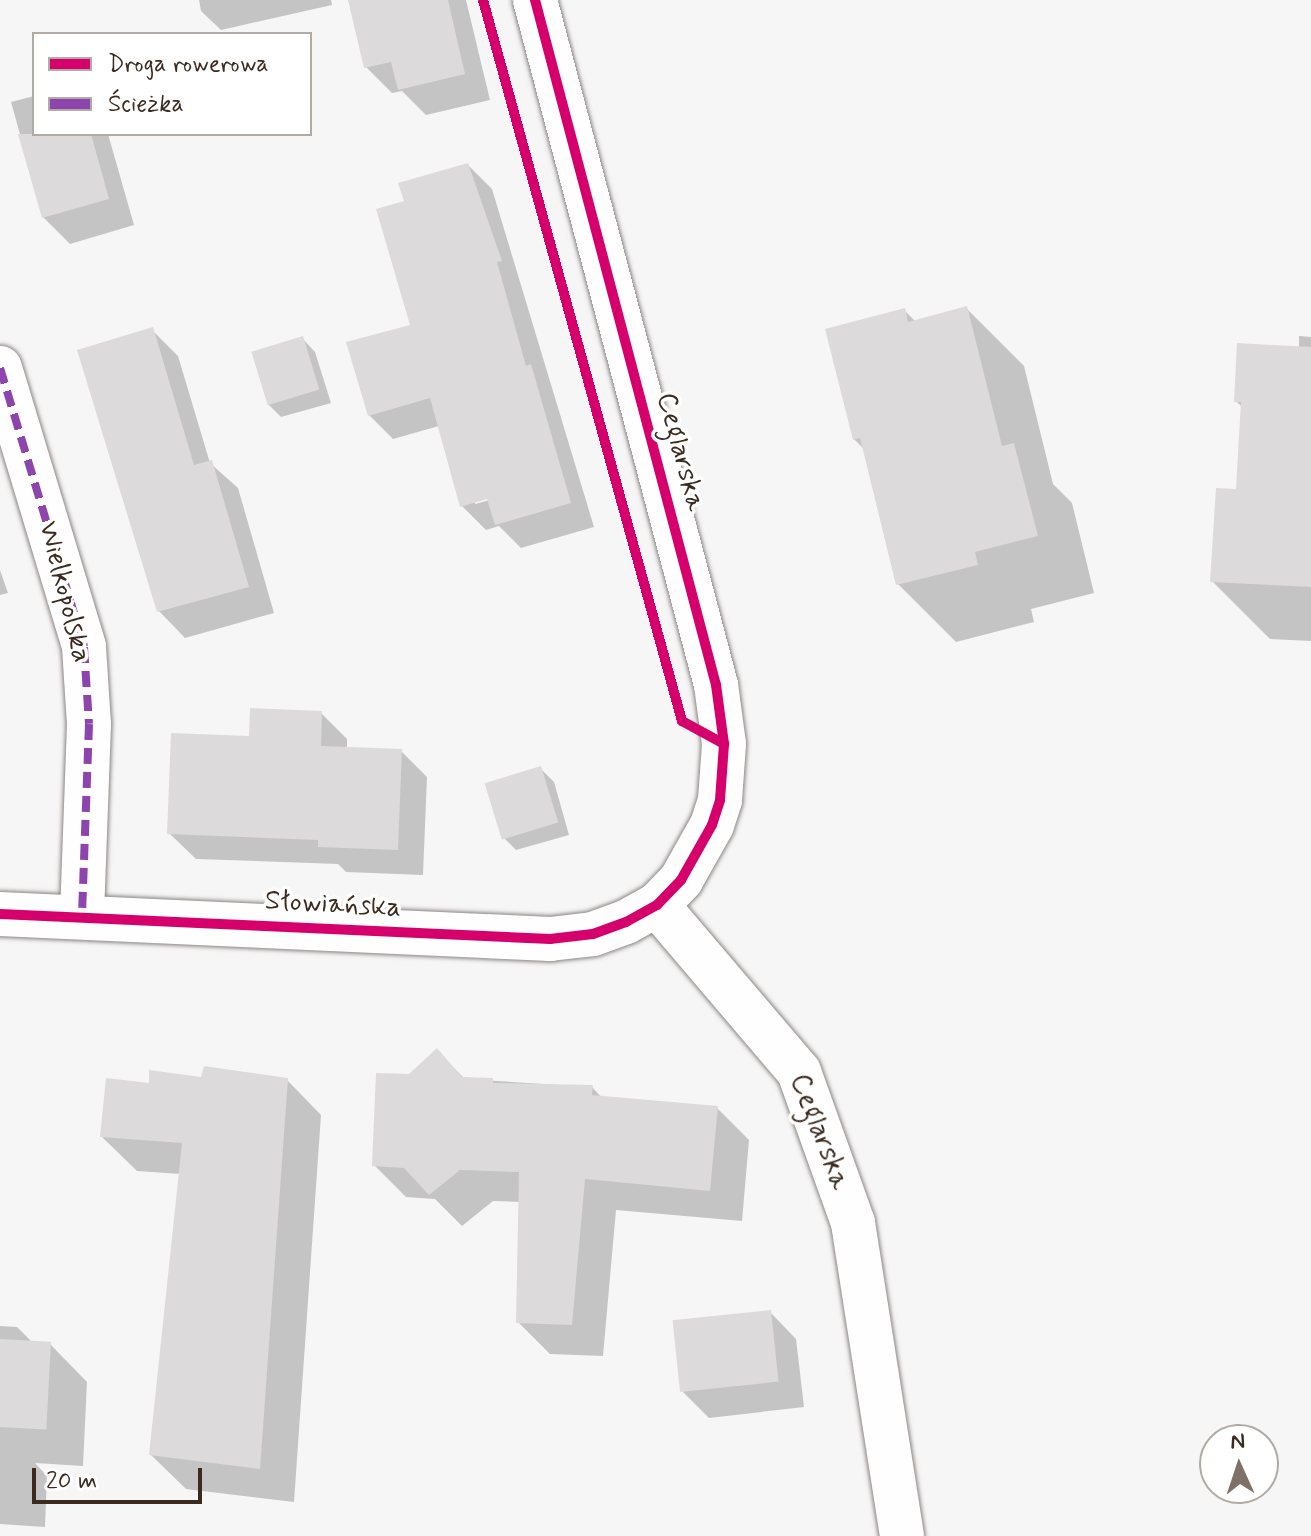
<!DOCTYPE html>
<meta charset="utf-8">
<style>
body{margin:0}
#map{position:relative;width:1311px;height:1536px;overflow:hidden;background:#f7f6f6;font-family:Mynerve,sans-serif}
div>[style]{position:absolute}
.shadow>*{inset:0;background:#0003}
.building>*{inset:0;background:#dcdada;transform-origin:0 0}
.roads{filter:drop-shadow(0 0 2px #8b8784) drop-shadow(0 0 2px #8b8784)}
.street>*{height:44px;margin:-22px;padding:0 22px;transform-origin:22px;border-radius:22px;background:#fefefe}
.secondary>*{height:44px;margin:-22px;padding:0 22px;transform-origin:22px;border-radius:22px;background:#fefefe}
.quiet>*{height:8px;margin-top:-4px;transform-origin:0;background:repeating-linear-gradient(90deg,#8e44ad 0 16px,transparent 0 24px)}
.cycleway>*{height:10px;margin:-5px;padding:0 5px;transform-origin:5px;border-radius:5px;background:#d6006c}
span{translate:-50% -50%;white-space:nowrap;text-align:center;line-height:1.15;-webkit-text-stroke:7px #fff;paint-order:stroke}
.street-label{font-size:28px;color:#3b2a1e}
.legend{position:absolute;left:32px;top:32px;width:280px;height:104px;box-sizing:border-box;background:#fff;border:2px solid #b1aaa5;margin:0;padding:10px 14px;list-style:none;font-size:24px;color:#3b2a1e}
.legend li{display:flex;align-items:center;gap:16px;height:40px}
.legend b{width:40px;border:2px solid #b1aaa5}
.north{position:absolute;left:1199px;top:1424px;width:80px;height:80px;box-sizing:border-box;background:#fff;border:2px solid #b1aaa5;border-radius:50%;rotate:357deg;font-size:22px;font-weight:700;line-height:32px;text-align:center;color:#3b2a1e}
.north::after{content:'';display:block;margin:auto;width:28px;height:36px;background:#7d716a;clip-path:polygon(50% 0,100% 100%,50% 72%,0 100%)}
.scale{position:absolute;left:32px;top:1468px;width:170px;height:36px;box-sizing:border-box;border:4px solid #3b2a1e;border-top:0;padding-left:10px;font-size:24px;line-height:28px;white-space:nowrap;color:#3b2a1e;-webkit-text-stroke:6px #fff;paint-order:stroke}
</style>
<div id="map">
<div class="shadow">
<i style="clip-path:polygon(199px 0,331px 0,332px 5px,221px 30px,201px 11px)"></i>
<i style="clip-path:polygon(350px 0,466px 0,490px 100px,426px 115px,402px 91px,392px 93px,366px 67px)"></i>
<i style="clip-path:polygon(34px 96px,34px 134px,108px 134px,134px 225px,70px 244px,43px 217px,11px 102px)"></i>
<i style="clip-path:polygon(evenodd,468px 165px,492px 189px,594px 527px,521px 548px,499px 526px,486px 530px,462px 506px,439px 426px,393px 439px,369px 415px,412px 326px,407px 203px,468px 165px,497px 498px,475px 504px,475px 500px,497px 498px)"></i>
<i style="clip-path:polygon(966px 308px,1024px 366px,1053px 484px,1072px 503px,1094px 593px,1031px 609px,1034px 622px,956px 642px,898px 584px,864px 449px,854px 439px,905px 311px,916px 322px)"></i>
<i style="clip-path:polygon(152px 330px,178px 356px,210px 463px,238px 488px,274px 613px,185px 638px,159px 611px)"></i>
<i style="clip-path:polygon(1299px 336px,1311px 337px,1311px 641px,1270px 639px,1212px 581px,1237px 491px,1243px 408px,1236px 401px,1299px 349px)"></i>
<i style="clip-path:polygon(302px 338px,315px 352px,331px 403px,281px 417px,268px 404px)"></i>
<i style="clip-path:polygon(0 570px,8px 593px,0 595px)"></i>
<i style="clip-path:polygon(321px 713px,347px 739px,347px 749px,401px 751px,427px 777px,423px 875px,346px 872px,338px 864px,196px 859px,169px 833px,251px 738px)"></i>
<i style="clip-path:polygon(541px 769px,554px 782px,569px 835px,516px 850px,503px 837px)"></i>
<i style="clip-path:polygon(437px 1051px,465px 1079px,592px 1087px,602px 1098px,717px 1108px,749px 1140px,742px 1221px,616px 1210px,603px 1356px,550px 1354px,518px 1322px,521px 1202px,493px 1201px,462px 1226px,435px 1199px,406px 1197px,374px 1165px,410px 1076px)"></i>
<i style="clip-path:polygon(203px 1080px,287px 1080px,321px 1115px,294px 1502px,186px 1489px,151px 1455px,181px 1174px,137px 1171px,102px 1137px,151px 1085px)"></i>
<i style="clip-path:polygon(770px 1312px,796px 1339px,804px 1407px,709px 1418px,683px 1392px)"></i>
<i style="clip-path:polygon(0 1326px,17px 1327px,33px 1343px,50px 1344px,87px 1382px,83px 1466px,35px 1463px,47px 1476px,45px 1527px,0 1524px)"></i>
</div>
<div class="building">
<i style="clip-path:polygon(348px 0,448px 0,465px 74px,398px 90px,391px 62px,364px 68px)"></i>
<i style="clip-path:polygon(18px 134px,91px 134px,109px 199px,42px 218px)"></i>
<i style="clip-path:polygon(468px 163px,502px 261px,497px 262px,526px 366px,531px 364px,571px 503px,495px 525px,487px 499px,460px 507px,430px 398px,368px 416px,346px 342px,410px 325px,376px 209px,404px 201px,398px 183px)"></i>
<i style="clip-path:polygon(967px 306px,1002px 446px,1014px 443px,1038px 536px,975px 552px,978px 565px,896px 585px,860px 438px,853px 440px,825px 329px,905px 308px,908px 322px)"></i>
<i style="clip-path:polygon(153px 327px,194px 465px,212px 460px,249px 587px,157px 612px,77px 350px)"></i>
<i style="left:303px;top:336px;width:56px;height:54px;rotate:73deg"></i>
<i style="clip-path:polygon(1237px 343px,1311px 347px,1311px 587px,1210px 582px,1216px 488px,1236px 489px,1241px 402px,1234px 402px)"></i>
<i style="clip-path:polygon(250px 708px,322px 711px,321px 746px,402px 749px,398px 850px,318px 847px,318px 840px,167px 834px,171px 733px,249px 736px)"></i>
<i style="left:541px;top:766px;width:59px;height:59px;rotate:73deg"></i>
<i style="clip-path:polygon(437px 1048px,462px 1077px,493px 1078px,493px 1083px,593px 1085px,592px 1095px,718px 1106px,710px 1191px,585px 1179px,572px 1325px,516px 1323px,519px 1172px,460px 1170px,429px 1195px,404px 1168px,372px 1166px,376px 1073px,409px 1074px)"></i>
<i style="clip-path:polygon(204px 1066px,288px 1078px,260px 1469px,149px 1455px,182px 1143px,100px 1137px,106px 1078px,149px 1083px,149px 1070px,201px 1077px)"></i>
<i style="left:771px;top:1310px;width:72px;height:99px;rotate:84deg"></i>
<i style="left:0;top:1339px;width:51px;height:88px;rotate:3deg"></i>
</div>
<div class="roads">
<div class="street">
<i style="left:0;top:368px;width:291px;rotate:73.2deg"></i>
<i style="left:84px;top:647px;width:77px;rotate:86.3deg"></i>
<i style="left:89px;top:724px;width:193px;rotate:92.1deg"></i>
<i style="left:657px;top:905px;width:219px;rotate:49.6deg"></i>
<i style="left:799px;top:1072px;width:160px;rotate:70.3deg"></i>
<i style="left:853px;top:1223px;width:317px;rotate:81.1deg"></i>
</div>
<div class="secondary">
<i style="left:0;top:914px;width:551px;rotate:2.6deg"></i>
<i style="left:550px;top:939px;width:43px;rotate:-6.6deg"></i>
<i style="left:593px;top:934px;width:35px;rotate:-20deg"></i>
<i style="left:626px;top:922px;width:35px;rotate:-29deg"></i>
<i style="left:657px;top:905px;width:35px;rotate:-46deg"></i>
<i style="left:681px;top:880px;width:63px;rotate:-60.6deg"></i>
<i style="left:712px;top:825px;width:26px;rotate:-72deg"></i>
<i style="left:720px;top:800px;width:56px;rotate:-85.9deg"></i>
<i style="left:724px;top:744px;width:60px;rotate:-97.7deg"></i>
<i style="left:716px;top:685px;width:709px;rotate:-104.8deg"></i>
</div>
</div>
<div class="quiet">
<i style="left:0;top:368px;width:291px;rotate:73.2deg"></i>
<i style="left:84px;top:647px;width:77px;rotate:86.3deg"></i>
<i style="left:89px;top:724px;width:193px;rotate:92.1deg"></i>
</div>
<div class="cycleway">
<i style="left:483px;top:0;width:748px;rotate:74.57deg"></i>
<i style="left:682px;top:721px;width:48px;rotate:28.7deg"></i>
<i style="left:0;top:914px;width:551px;rotate:2.6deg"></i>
<i style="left:550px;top:939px;width:43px;rotate:-6.6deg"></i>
<i style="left:593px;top:934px;width:35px;rotate:-20deg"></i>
<i style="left:626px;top:922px;width:35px;rotate:-29deg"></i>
<i style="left:657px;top:905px;width:35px;rotate:-46deg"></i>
<i style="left:681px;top:880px;width:63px;rotate:-60.6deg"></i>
<i style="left:712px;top:825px;width:26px;rotate:-72deg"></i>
<i style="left:720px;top:800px;width:56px;rotate:-85.9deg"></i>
<i style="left:724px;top:744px;width:60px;rotate:-97.7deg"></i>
<i style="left:716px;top:685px;width:709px;rotate:-104.8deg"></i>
</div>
<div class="street-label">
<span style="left:680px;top:452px;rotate:75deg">Ceglarska</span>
<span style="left:64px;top:592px;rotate:76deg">Wielkopolska</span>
<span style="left:333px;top:905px;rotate:3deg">Słowiańska</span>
<span style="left:819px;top:1132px;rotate:69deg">Ceglarska</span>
</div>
<ul class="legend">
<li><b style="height:10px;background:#d6006c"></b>Droga rowerowa</li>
<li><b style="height:10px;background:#8e44ad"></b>Ścieżka</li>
</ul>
<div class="north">N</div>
<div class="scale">20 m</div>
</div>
